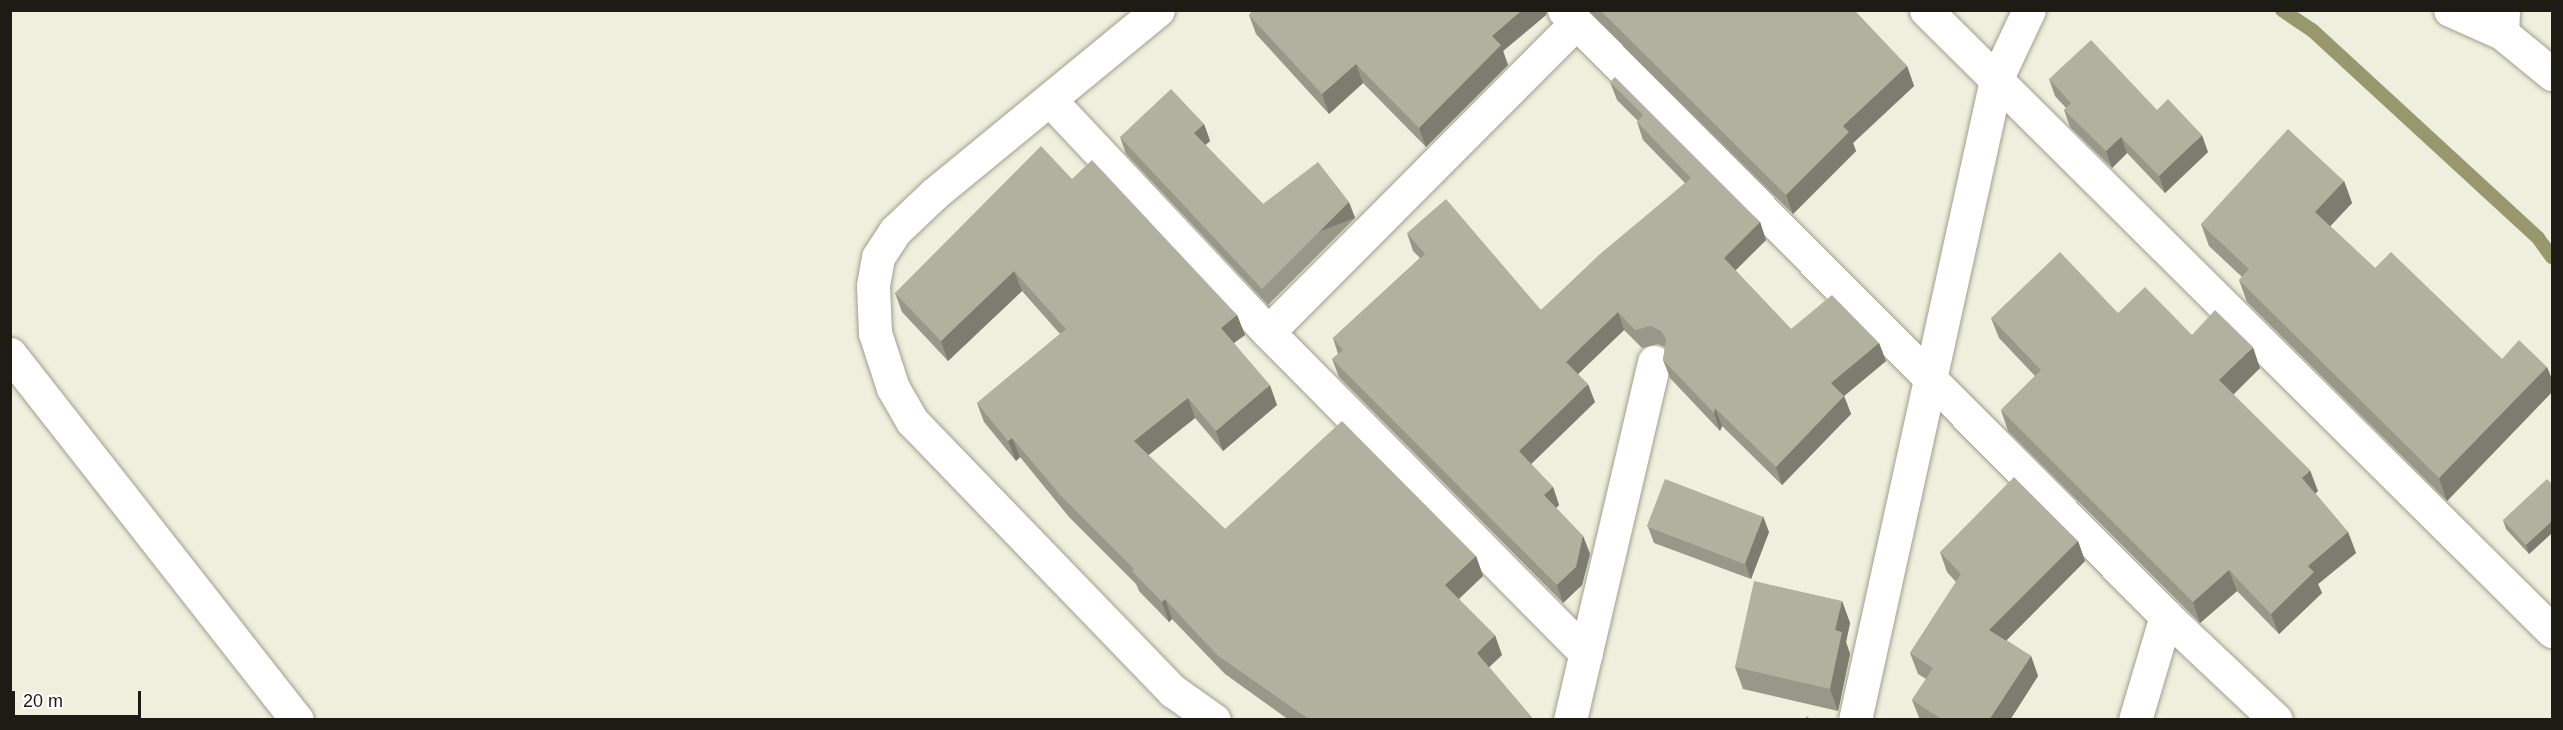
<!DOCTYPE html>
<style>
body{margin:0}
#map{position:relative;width:2563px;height:730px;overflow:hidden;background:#eeefdc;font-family:Helvetica,sans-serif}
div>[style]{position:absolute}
.stream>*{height:14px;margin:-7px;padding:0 7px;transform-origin:7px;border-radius:7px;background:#98986e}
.roads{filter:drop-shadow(0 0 2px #9f9f8e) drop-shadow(0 0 2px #9f9f8e)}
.minor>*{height:33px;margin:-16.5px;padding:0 16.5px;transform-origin:16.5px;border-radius:16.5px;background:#fff}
.wall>*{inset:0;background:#989889}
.shaded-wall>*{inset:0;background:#7c7c6f;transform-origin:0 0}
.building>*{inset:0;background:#b1b19f;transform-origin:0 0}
span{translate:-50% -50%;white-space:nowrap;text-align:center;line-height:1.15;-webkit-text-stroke:4.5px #fff;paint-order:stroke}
.frame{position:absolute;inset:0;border:12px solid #1c1c15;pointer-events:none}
.scale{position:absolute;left:12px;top:691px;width:129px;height:27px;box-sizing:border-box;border:3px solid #1c1c15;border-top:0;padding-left:8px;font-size:18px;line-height:21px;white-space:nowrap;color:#1c1c15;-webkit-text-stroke:4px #fff;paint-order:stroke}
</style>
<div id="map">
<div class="stream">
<i style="left:2282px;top:10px;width:36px;rotate:34deg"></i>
<i style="left:2312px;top:30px;width:307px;rotate:42.6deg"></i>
<i style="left:2538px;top:238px;width:24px;rotate:54deg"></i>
</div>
<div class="roads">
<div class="minor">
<i style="left:1158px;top:10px;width:290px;rotate:140.6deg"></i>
<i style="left:934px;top:194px;width:54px;rotate:136.5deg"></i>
<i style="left:895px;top:231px;width:31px;rotate:123deg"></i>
<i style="left:878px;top:257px;width:29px;rotate:100deg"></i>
<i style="left:873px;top:286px;width:47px;rotate:87.6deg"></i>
<i style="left:875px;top:333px;width:58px;rotate:71.9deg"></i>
<i style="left:893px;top:388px;width:38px;rotate:60deg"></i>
<i style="left:912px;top:421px;width:376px;rotate:46deg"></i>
<i style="left:1173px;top:691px;width:50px;rotate:35.3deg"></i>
<i style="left:1564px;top:10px;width:854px;rotate:45.19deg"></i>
<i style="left:2166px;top:616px;width:151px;rotate:43.4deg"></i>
<i style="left:1926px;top:10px;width:882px;rotate:44.77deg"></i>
<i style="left:2450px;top:10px;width:57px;rotate:23.9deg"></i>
<i style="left:2503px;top:10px;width:23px;rotate:92deg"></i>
<i style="left:2502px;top:33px;width:65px;rotate:39.4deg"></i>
<i style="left:1050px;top:100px;width:318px;rotate:46.8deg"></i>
<i style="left:1268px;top:332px;width:452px;rotate:45.3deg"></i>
<i style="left:1268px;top:332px;width:436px;rotate:-45.1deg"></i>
<i style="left:10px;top:354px;width:465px;rotate:51.9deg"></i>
<i style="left:1570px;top:720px;width:368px;rotate:-76.8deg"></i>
<i style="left:1855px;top:720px;width:655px;rotate:-77.58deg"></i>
<i style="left:1996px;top:80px;width:77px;rotate:-64.8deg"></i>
<i style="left:2135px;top:720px;width:109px;rotate:-73.4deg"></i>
</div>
</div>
<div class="wall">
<i style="clip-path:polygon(1253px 10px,1547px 10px,1546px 15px,1503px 51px,1508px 65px,1426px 147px,1363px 83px,1329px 114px,1256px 34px,1249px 15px)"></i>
<i style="clip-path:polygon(1587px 10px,1854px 10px,1907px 66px,1914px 86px,1853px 143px,1856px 151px,1793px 214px)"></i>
<i style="clip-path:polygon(2049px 79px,2157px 110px,2208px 152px,2165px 193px,2127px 153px,2112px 168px,2070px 127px,2064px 110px,2066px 108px,2055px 96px)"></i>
<i style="clip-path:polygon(1610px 82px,1760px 222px,1766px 240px,1735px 270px,1791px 329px,1879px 343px,1886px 361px,1844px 396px,1851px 414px,1782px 485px,1722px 426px,1720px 431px,1670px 378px,1663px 360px,1665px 347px,1658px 344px,1642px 348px,1624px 330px,1578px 374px,1595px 402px,1531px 464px,1553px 487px,1559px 505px,1556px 508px,1583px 536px,1590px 554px,1582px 585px,1563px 603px,1339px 377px,1332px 359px,1338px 354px,1333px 338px,1420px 258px,1413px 251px,1407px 233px,1541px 310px,1685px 183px,1643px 140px,1637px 122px,1638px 121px,1617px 100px)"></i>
<i style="clip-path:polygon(1204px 124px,1210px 141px,1205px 145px,1263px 204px,1355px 218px,1268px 305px,1126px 154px,1120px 137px)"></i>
<i style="clip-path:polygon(1072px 179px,1237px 315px,1245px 335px,1234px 343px,1277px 405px,1223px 451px,1195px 418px,1148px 455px,1225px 529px,1476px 556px,1483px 576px,1459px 599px,1502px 655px,1489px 667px,1534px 720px,1289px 720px,1225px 674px,1172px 619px,1169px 622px,1139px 591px,1136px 584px,1069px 517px,1020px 457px,1016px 461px,984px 422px,977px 403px,1060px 334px,1022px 291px,948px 361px,902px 312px,895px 293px)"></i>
<i style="clip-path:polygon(2344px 181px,2352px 203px,2330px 226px,2375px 268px,2502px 359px,2547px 367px,2553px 382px,2553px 391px,2447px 501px,2247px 302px,2239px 280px,2242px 277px,2209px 246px,2201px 224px)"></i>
<i style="clip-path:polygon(2118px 313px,2192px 335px,2260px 368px,2233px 394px,2318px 491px,2315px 493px,2348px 532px,2356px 553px,2318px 584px,2322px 593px,2279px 634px,2237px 591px,2200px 623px,2008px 431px,2001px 410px,2035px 376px,1999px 338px,1991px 318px)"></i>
<i style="clip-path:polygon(2553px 485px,2553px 532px,2529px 554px,2506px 529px,2503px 520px)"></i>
<i style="clip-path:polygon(1648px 527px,1769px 532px,1751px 579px,1654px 543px)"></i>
<i style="clip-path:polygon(2078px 541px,2085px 561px,2006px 640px,2031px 656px,2038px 676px,2010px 720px,1920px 720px,1912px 700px,1926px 679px,1918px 674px,1910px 653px,1956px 582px,1947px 572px,1940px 552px)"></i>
<i style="clip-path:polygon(1842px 601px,1850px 623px,1846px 642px,1850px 654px,1838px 711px,1743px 689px,1735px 667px)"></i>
</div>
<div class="shaded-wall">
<i style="clip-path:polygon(1522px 10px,1547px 10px,1546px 15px,1503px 51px,1508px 65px,1426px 147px,1419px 128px,1492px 36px)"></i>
<i style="clip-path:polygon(1356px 64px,1363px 83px,1329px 114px,1322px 94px)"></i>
<i style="clip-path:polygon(1907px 66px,1914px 86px,1853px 143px,1856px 151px,1793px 214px,1786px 195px,1843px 126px)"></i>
<i style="clip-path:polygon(1204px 124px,1210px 141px,1200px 150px,1194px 133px)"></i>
<i style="clip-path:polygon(2202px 135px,2208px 152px,2165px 193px,2159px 176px)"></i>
<i style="clip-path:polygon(2121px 137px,2127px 153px,2112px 168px,2106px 151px)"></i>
<i style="clip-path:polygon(2344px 181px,2352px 203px,2323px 234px,2315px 212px)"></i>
<i style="left:1349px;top:202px;width:17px;height:123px;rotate:69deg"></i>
<i style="clip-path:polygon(1760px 222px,1766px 240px,1730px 276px,1724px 258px)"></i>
<i style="clip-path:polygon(1014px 271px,1022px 291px,948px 361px,941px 341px)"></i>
<i style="clip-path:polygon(1618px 312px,1624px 330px,1573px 379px,1566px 362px)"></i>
<i style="clip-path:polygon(1237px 315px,1245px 335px,1228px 347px,1221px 328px)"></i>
<i style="clip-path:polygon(1879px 343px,1886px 361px,1838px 401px,1831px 383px)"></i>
<i style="clip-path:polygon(2253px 347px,2260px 368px,2227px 401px,2219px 380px)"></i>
<i style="clip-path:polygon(2547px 367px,2553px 382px,2553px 391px,2447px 501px,2439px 478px)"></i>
<i style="clip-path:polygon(1588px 384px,1595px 402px,1526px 469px,1519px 451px)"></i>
<i style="clip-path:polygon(1270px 385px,1277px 405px,1223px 451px,1216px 431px)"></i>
<i style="clip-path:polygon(1844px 396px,1851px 414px,1782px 485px,1776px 467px)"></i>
<i style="clip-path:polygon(1188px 398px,1195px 418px,1141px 461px,1134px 441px)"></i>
<i style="clip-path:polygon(1715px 408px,1722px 426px,1720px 431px,1714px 413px)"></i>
<i style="clip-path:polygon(1012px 438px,1020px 457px,1016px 461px,1008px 441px)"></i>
<i style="clip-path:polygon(2310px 470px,2318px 491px,2310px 499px,2302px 478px)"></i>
<i style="clip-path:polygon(1553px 487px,1559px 505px,1551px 513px,1544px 495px)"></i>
<i style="clip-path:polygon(1763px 516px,1769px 532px,1751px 579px,1745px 563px)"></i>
<i style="clip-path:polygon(2553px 520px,2553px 532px,2529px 554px,2526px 545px)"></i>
<i style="clip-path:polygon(2348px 532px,2356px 553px,2318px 584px,2322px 593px,2279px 634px,2271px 614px,2308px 566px)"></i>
<i style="clip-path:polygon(1583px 536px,1590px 554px,1582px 585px,1563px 603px,1557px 585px)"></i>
<i style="clip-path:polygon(2078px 541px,2085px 561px,1997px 650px,1989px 630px)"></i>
<i style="clip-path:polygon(1476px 556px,1483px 576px,1452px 605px,1445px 585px)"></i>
<i style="clip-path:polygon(2229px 570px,2237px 591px,2200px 623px,2193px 602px)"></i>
<i style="clip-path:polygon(1165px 599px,1172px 619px,1169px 622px,1162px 602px)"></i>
<i style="clip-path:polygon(1842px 601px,1850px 623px,1846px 642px,1850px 654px,1838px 711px,1830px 689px,1835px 630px)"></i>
<i style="clip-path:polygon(1495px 635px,1502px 655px,1484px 672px,1477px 653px)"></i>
<i style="clip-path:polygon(2031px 656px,2038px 676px,2010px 720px,1989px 720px)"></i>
</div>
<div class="building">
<i style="clip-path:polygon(1253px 10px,1522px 10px,1492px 36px,1501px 45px,1419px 128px,1356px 64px,1322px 94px,1249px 15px)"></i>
<i style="clip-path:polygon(1600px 10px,1854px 10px,1907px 66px,1843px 126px,1849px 132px,1786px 195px)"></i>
<i style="clip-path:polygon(2091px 40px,2157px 110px,2168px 99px,2202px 135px,2159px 176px,2121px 137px,2106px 151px,2064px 110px,2071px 103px,2049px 79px)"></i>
<i style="clip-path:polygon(1615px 77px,1760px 222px,1724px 258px,1791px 329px,1832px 295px,1879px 343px,1831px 383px,1844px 396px,1776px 467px,1715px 408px,1714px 413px,1663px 360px,1666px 339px,1661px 331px,1651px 326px,1635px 330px,1618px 312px,1566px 362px,1588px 384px,1519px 451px,1553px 487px,1544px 495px,1583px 536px,1576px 567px,1557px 585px,1332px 359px,1343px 350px,1333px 338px,1425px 254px,1407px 233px,1446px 199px,1541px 310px,1600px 254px,1691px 178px,1637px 122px,1643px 115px,1610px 82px)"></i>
<i style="clip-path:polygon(1171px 89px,1204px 124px,1194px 133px,1263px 204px,1318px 162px,1349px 202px,1262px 289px,1120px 137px)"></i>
<i style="clip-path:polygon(2288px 129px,2344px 181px,2315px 212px,2375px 268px,2391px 252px,2502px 359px,2519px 340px,2547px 367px,2439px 478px,2239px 280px,2249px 269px,2201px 224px)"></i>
<i style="clip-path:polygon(1041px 146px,1072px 179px,1092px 160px,1237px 315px,1221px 328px,1270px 385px,1216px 431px,1188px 398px,1134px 441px,1225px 529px,1342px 421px,1476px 556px,1445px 585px,1495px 635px,1477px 653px,1534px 720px,1472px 720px,1471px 718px,1470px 720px,1310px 720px,1217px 655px,1165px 599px,1162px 602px,1132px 571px,1134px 569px,1062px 497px,1012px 438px,1008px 441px,977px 403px,1066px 329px,1014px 271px,941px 341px,895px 293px)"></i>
<i style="clip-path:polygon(2060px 252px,2118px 313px,2145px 287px,2192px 335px,2215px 310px,2253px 347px,2219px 380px,2310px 470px,2302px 478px,2348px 532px,2308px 566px,2314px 572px,2271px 614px,2229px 570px,2193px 602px,2001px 410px,2041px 370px,1991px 318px)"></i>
<i style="clip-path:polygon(2014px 477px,2078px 541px,1989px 630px,2031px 656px,1989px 720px,1943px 720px,1912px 700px,1933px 668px,1910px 653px,1961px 574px,1940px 552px)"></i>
<i style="left:1665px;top:479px;width:105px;height:51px;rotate:21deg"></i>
<i style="clip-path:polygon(2547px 479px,2553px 485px,2553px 520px,2526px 545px,2503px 520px)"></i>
<i style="clip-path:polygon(1754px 581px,1842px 601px,1835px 630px,1842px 632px,1830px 689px,1735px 667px)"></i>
<i style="clip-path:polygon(1808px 716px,1809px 720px,1801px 720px)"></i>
</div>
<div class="frame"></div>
<div class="scale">20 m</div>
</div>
